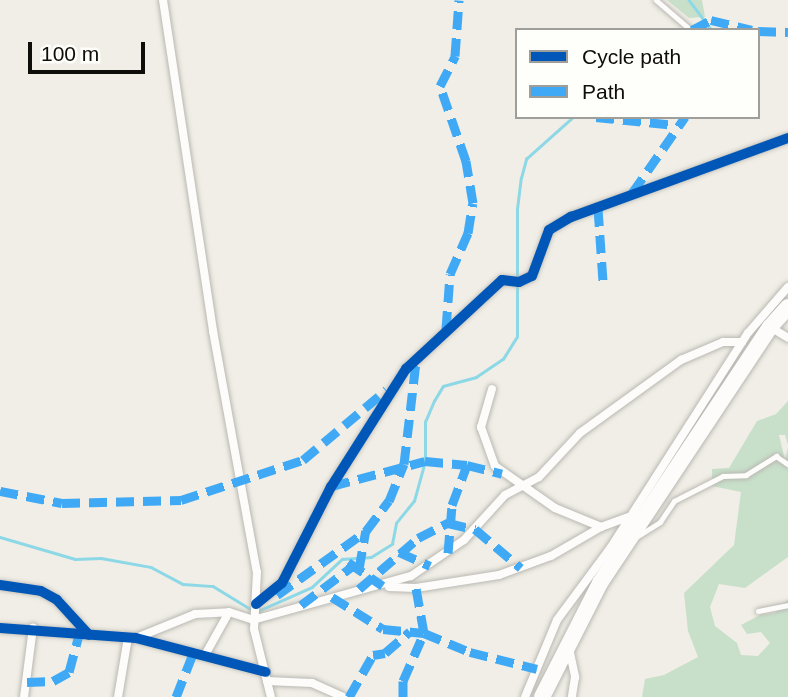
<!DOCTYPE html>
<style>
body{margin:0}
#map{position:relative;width:788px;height:697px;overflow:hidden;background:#f0eee6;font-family:Helvetica,sans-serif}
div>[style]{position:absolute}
.green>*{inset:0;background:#c8e0ca}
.stream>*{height:2.5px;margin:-1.25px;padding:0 1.25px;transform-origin:1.25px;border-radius:1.25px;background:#8dd8e6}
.roads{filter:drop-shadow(0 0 2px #b9b8b2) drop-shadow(0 0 2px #b9b8b2)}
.lane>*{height:4.5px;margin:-2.25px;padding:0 2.25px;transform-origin:2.25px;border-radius:2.25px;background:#fdfcfb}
.street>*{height:8px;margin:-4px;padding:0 4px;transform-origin:4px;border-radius:4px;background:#fdfcfb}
.highway>*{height:16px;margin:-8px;padding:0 8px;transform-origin:8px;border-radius:8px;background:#fdfcfb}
.quiet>*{height:9px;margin-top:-4.5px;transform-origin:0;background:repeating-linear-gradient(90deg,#3fa9f5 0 18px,transparent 0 27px)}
.cycleway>*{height:10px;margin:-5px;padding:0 5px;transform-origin:5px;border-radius:5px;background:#0057b8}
span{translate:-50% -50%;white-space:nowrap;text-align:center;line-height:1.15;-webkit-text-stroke:7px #fefefb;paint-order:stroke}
.legend{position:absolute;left:515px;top:28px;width:245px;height:91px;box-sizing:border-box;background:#fefefb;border:2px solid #9e9e9a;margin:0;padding:9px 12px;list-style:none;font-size:21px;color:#0f0d09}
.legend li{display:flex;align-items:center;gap:14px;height:35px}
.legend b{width:35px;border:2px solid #9e9e9a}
.scale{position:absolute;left:28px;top:42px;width:117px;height:32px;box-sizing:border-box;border:4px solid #0f0d09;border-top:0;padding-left:9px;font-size:21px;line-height:24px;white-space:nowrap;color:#0f0d09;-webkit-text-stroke:5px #fefefb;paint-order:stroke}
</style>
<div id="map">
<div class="green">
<i style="clip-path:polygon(667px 0,702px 0,705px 17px,689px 18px)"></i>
<i style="clip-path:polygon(788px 401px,788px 445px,785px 435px,779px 435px,785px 460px,788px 447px,788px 557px,745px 588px,719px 584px,710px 607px,715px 626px,737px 643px,741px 655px,758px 656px,770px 643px,761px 632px,747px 634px,741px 625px,760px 615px,775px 613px,788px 599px,788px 697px,642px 697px,645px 679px,664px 675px,698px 657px,688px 631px,684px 593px,734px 545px,741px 492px,712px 486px,712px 469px,729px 468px,757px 421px,776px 414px)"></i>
</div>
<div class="stream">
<i style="left:689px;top:0;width:38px;rotate:53deg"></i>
<i style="left:0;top:537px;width:78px;rotate:16.3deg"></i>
<i style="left:75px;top:559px;width:26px;rotate:-2deg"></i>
<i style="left:101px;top:558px;width:51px;rotate:10.2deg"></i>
<i style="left:151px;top:567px;width:36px;rotate:28deg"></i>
<i style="left:183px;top:584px;width:30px;rotate:4deg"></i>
<i style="left:213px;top:586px;width:46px;rotate:31.6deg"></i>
<i style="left:258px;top:611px;width:59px;rotate:-24deg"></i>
<i style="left:312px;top:587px;width:41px;rotate:-43deg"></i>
<i style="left:342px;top:559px;width:29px;rotate:-4deg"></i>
<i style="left:371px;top:557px;width:25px;rotate:-32deg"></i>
<i style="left:392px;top:544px;width:21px;rotate:-79deg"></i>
<i style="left:396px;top:523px;width:28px;rotate:-51deg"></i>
<i style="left:414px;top:501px;width:41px;rotate:-74.6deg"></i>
<i style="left:425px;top:461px;width:39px;rotate:-90deg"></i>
<i style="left:425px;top:422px;width:23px;rotate:-67deg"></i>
<i style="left:434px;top:401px;width:17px;rotate:-59deg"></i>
<i style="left:443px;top:386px;width:34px;rotate:-15deg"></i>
<i style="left:476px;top:377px;width:32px;rotate:-34deg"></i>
<i style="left:503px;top:359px;width:26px;rotate:-58deg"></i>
<i style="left:517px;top:337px;width:128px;rotate:-90deg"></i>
<i style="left:517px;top:209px;width:31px;rotate:-83deg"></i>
<i style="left:521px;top:178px;width:20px;rotate:-75deg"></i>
<i style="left:526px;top:159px;width:63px;rotate:-41.8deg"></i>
</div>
<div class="roads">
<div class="lane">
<i style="left:656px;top:0;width:46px;rotate:40.6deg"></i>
<i style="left:638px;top:536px;width:26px;rotate:-32deg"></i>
<i style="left:660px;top:522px;width:25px;rotate:-56deg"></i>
<i style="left:674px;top:501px;width:55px;rotate:-27deg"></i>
<i style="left:723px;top:476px;width:23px;rotate:-2deg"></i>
<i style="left:746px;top:475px;width:36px;rotate:-32deg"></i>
<i style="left:776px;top:456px;width:14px;rotate:34deg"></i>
<i style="left:758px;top:611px;width:31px;rotate:-11deg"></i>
</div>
<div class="street">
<i style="left:163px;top:0;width:335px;rotate:81.4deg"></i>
<i style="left:213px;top:331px;width:245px;rotate:79.7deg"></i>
<i style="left:257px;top:572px;width:57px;rotate:93deg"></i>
<i style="left:254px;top:629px;width:70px;rotate:76deg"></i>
<i style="left:770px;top:327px;width:21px;rotate:31deg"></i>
<i style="left:492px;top:389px;width:40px;rotate:106deg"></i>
<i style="left:481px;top:427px;width:41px;rotate:70.3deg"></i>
<i style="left:495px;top:466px;width:73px;rotate:35deg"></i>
<i style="left:555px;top:508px;width:50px;rotate:22.4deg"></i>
<i style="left:0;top:585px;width:41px;rotate:8.3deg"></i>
<i style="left:41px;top:591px;width:18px;rotate:29deg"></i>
<i style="left:57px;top:600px;width:47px;rotate:47.6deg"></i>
<i style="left:389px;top:587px;width:27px;rotate:2deg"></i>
<i style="left:416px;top:588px;width:84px;rotate:-8.9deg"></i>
<i style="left:499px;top:575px;width:55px;rotate:-20.1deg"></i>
<i style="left:551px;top:556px;width:58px;rotate:-30.1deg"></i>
<i style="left:601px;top:527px;width:29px;rotate:-20deg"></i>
<i style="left:256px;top:604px;width:33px;rotate:-39deg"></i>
<i style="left:282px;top:583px;width:108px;rotate:-63deg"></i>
<i style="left:331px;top:487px;width:140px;rotate:-57.6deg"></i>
<i style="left:406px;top:369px;width:131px;rotate:-42.8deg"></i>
<i style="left:502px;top:280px;width:17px;rotate:7deg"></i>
<i style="left:519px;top:282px;width:14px;rotate:-25deg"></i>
<i style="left:532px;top:276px;width:49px;rotate:-69.7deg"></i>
<i style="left:549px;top:230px;width:26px;rotate:-31deg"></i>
<i style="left:571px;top:217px;width:231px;rotate:-20deg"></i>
<i style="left:0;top:628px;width:136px;rotate:4.2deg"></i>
<i style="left:136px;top:638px;width:134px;rotate:14.7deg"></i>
<i style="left:136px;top:638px;width:64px;rotate:-22.1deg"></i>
<i style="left:195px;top:614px;width:34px;rotate:-3deg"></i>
<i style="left:229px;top:612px;width:25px;rotate:18deg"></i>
<i style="left:253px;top:620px;width:164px;rotate:-15.6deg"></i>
<i style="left:411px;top:576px;width:64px;rotate:-34.2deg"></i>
<i style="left:464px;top:540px;width:61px;rotate:-47.7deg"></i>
<i style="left:505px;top:495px;width:38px;rotate:-28deg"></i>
<i style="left:539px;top:477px;width:60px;rotate:-47deg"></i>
<i style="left:580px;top:433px;width:125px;rotate:-35.9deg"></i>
<i style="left:681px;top:360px;width:46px;rotate:-23.2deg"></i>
<i style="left:723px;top:342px;width:19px"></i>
<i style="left:569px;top:648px;width:30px;rotate:78deg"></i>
<i style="left:575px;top:677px;width:20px;rotate:99deg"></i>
<i style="left:205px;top:655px;width:49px;rotate:-60.8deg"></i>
<i style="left:267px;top:681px;width:45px;rotate:2.5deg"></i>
<i style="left:312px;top:683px;width:34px;rotate:24deg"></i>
<i style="left:24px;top:697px;width:70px;rotate:-82.6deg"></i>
<i style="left:118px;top:697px;width:61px;rotate:-80.5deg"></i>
<i style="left:525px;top:697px;width:83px;rotate:-67.4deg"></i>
<i style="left:557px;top:620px;width:91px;rotate:-53.5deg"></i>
<i style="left:611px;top:547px;width:254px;rotate:-57.4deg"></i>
<i style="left:748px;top:333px;width:61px;rotate:-49deg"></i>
</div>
<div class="highway">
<i style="left:542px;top:697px;width:128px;rotate:-63deg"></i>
<i style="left:600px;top:583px;width:307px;rotate:-56.4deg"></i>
<i style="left:770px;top:327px;width:27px;rotate:-48deg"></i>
</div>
</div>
<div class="quiet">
<i style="left:692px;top:30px;width:21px;rotate:-28deg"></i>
<i style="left:711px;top:20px;width:42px;rotate:13.7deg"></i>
<i style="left:758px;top:31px;width:30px;rotate:2deg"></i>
<i style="left:596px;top:117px;width:80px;rotate:5.7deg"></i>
<i style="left:632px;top:193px;width:93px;rotate:-55.1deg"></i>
<i style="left:598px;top:208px;width:74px;rotate:86.1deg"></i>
<i style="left:446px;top:329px;width:55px;rotate:-85.8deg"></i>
<i style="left:450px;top:274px;width:45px;rotate:-66.3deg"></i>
<i style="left:468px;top:233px;width:30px;rotate:-81deg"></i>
<i style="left:473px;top:203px;width:43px;rotate:-99.5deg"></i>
<i style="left:466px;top:161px;width:79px;rotate:-109.1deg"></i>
<i style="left:440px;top:86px;width:34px;rotate:-63deg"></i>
<i style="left:455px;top:56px;width:56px;rotate:-85.9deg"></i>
<i style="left:332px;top:486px;width:96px;rotate:-15deg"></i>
<i style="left:425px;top:461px;width:42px;rotate:5.4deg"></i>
<i style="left:467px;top:465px;width:36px;rotate:14deg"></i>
<i style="left:0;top:491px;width:63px;rotate:11deg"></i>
<i style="left:62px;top:503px;width:119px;rotate:-1.4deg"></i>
<i style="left:181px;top:500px;width:128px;rotate:-18.2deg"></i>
<i style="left:303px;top:460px;width:109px;rotate:-40.1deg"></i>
<i style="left:399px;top:552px;width:34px;rotate:24deg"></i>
<i style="left:448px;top:553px;width:48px;rotate:-85.2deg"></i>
<i style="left:452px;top:505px;width:43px;rotate:-69.4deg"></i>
<i style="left:348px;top:562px;width:42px;rotate:34.4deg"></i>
<i style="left:359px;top:569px;width:39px;rotate:-80deg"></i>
<i style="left:359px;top:589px;width:78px;rotate:-40.8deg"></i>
<i style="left:418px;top:538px;width:34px;rotate:-27deg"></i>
<i style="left:448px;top:523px;width:28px;rotate:13deg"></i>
<i style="left:475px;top:529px;width:60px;rotate:40.3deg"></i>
<i style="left:277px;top:595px;width:110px;rotate:-35.7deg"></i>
<i style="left:366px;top:531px;width:38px;rotate:-53deg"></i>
<i style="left:389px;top:501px;width:40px;rotate:-68deg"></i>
<i style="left:404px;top:464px;width:103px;rotate:-83.3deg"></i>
<i style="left:332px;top:597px;width:60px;rotate:32.1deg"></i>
<i style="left:383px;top:629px;width:41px;rotate:5.6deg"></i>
<i style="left:424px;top:633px;width:50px;rotate:22.4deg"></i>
<i style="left:470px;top:652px;width:69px;rotate:14.2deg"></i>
<i style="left:301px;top:605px;width:66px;rotate:-37deg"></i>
<i style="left:27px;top:682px;width:26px;rotate:-2deg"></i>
<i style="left:53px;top:681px;width:18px;rotate:-29deg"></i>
<i style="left:69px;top:672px;width:38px;rotate:-75deg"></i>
<i style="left:176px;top:697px;width:49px;rotate:-68.6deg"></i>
<i style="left:349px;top:697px;width:48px;rotate:-60.3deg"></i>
<i style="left:373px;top:655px;width:12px;rotate:-9deg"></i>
<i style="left:385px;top:653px;width:33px;rotate:-41deg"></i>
<i style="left:403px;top:697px;width:16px;rotate:-90deg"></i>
<i style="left:403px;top:681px;width:52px;rotate:-66.4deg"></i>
<i style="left:424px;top:633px;width:46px;rotate:-100.1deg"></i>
</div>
<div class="cycleway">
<i style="left:0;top:585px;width:41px;rotate:8.3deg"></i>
<i style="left:41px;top:591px;width:18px;rotate:29deg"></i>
<i style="left:57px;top:600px;width:47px;rotate:47.6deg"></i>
<i style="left:256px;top:604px;width:33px;rotate:-39deg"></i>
<i style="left:282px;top:583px;width:108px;rotate:-63deg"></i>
<i style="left:331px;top:487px;width:140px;rotate:-57.6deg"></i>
<i style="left:406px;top:369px;width:131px;rotate:-42.8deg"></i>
<i style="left:502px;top:280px;width:17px;rotate:7deg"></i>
<i style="left:519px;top:282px;width:14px;rotate:-25deg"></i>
<i style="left:532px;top:276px;width:49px;rotate:-69.7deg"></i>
<i style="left:549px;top:230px;width:26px;rotate:-31deg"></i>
<i style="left:571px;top:217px;width:231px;rotate:-20deg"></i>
<i style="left:0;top:628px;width:136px;rotate:4.2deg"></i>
<i style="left:136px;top:638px;width:134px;rotate:14.7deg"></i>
</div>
<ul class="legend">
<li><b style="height:9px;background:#0057b8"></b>Cycle path</li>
<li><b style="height:9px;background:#3fa9f5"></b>Path</li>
</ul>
<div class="scale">100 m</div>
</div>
